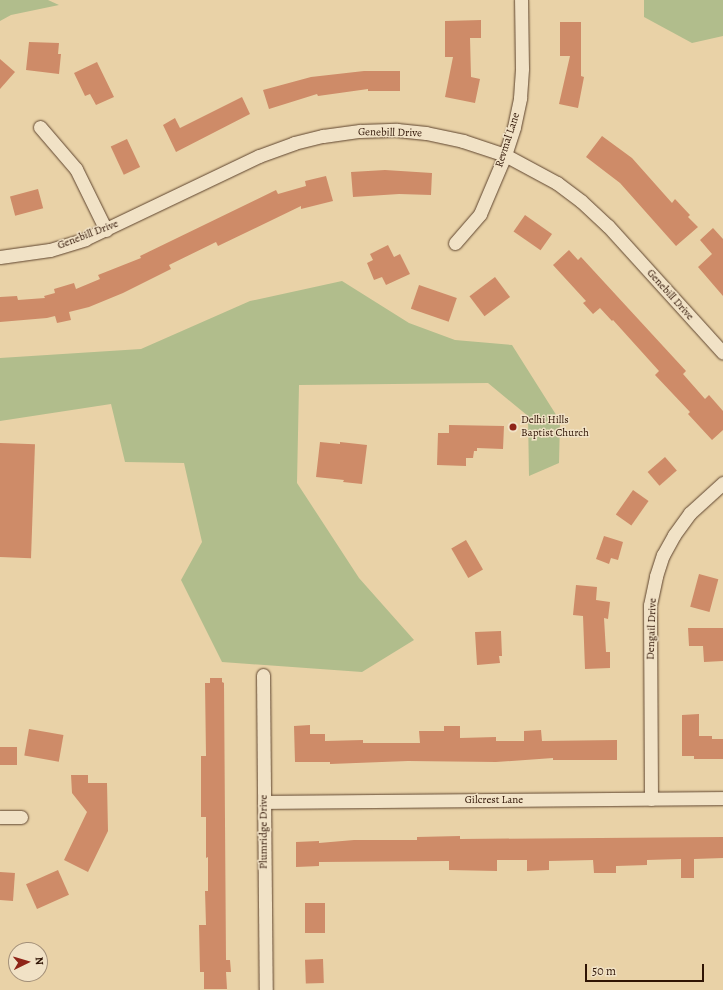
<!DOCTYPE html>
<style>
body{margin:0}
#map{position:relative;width:723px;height:990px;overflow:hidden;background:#e9d2a7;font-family:Alegreya,serif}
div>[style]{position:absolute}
.green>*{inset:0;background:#b1bd8c}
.building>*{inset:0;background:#ce8b68;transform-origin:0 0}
.roads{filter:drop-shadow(0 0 1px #5e442e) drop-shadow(0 0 1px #5e442e)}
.street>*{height:13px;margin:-6.5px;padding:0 6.5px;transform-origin:6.5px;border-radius:6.5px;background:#f1e2c6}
.dots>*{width:11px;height:11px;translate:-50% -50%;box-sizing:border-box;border:2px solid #f1e2c6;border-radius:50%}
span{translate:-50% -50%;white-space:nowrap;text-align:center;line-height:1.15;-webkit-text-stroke:3px #f1e2c6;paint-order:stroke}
.street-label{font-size:11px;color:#2f1405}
.poi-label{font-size:11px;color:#2f1405}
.left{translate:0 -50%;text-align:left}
.north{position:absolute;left:8px;top:942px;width:40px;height:40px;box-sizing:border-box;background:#f1e2c6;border:1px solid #a39079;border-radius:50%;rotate:85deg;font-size:11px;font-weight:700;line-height:16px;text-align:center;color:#2f1405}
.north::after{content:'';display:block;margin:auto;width:14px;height:18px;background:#8f2418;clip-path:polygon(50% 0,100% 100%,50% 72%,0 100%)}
.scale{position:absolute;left:585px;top:964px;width:119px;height:18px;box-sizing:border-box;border:2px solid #2f1405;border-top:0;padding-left:5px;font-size:12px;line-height:14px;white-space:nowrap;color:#2f1405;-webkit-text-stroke:3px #f1e2c6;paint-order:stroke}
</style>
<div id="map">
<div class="green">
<i style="clip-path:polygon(0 0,48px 0,59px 5px,11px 15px,0 21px)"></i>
<i style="clip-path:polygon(644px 0,723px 0,723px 36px,692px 43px,644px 17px)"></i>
<i style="clip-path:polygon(342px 281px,409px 323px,455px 340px,512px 345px,560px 421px,559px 463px,529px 476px,528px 416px,488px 383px,299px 385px,297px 483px,359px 578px,414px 640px,362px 672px,222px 662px,181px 580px,202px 542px,184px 463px,125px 462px,111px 404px,0 421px,0 358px,141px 349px,250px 301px)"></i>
</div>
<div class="building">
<i style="clip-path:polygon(481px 20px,481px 38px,470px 38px,471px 77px,480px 79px,475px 103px,445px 97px,453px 57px,445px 57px,445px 21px)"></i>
<i style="clip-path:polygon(560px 22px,581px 22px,581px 76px,584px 77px,578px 108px,559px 104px,570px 56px,560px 56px)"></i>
<i style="clip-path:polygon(29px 42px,59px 43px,58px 54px,61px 54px,59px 74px,26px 70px)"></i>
<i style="clip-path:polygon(0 59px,15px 72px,0 89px)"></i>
<i style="clip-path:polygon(97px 62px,114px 97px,96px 105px,90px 94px,85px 96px,74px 73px)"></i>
<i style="clip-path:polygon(364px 71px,400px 71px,400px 91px,368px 91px,368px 89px,318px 96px,317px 94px,269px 109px,263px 90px,311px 77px)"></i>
<i style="clip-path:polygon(242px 97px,250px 114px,176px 152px,163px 125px,175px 118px,180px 128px)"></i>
<i style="clip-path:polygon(602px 136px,632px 158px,672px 203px,675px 199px,690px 215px,688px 217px,698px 227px,676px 246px,620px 183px,586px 157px)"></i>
<i style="left:127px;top:139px;width:31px;height:18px;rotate:65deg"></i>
<i style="clip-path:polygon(385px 170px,432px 173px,431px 195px,399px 194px,353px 197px,351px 172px)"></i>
<i style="clip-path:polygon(326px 176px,333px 201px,301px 209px,301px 206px,218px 246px,216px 242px,169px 265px,171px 269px,123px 293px,89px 307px,69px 312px,71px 320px,57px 323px,55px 316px,47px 318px,0 322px,0 297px,17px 296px,18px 300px,45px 298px,44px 296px,55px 293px,54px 289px,74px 283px,76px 289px,100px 279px,98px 275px,141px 258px,140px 256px,276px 190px,278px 194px,306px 186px,305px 181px)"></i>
<i style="left:38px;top:189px;width:20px;height:29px;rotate:75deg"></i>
<i style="left:525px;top:215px;width:33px;height:20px;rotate:35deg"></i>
<i style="clip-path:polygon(713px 228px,723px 239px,723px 296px,698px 267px,712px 254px,700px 240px)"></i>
<i style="clip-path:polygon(388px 245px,394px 257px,400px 254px,410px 274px,386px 285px,382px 277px,374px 280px,367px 263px,373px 260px,370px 254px)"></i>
<i style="clip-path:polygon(569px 250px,578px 260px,581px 257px,686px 371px,683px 374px,705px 399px,709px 395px,723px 411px,723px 430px,712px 440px,688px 414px,690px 412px,655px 375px,659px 371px,613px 320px,612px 321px,600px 308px,593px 314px,583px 303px,586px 301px,553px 265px)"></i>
<i style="left:495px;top:277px;width:25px;height:32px;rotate:53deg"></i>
<i style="left:419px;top:285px;width:40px;height:25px;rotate:19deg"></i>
<i style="clip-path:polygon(449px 425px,504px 426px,503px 449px,477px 448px,477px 451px,474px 451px,473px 458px,466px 458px,466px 466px,437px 465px,438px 433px,449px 433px)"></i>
<i style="clip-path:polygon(320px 442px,340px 444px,340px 442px,367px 445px,362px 484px,343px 482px,344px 480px,316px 477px)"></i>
<i style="left:0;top:443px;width:35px;height:114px;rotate:2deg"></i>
<i style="left:665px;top:457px;width:18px;height:23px;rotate:49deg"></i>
<i style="left:633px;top:490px;width:19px;height:30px;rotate:35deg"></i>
<i style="clip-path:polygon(604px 536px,623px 542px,618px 560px,611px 558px,609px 564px,596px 559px)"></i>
<i style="left:466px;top:540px;width:34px;height:17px;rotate:60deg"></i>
<i style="left:699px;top:574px;width:20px;height:34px;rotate:15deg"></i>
<i style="clip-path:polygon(576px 585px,597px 587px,596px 600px,610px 602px,608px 619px,604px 618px,606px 652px,610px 652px,610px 668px,585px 669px,583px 616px,573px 615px)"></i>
<i style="clip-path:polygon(688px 628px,723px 628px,723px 661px,704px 662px,703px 646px,689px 646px)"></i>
<i style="clip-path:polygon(501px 631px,502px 656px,499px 656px,500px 663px,477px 665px,475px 632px)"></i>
<i style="clip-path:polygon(210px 678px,222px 678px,222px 682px,224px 683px,226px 960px,230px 960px,231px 972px,226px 972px,227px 989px,204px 989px,204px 972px,200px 972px,199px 925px,206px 925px,205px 891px,208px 891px,208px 857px,206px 858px,206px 817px,201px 817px,201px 756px,206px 756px,205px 683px,210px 683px)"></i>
<i style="clip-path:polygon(699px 714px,699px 736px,712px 736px,712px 739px,723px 739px,723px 759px,694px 759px,694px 756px,682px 756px,682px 715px)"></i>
<i style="clip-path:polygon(310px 725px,310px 734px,325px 734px,325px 741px,363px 740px,363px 743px,420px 743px,419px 731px,444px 731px,444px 726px,460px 726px,460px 738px,496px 737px,496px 741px,524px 741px,524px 731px,541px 730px,542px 741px,617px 740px,617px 760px,553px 760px,553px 758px,496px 762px,408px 761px,330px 764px,330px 762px,295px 762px,294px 726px)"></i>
<i style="left:29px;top:729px;width:35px;height:27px;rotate:10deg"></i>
<i style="left:17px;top:747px;width:18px;height:17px;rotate:90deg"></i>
<i style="clip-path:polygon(71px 775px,88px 775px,88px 783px,107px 783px,108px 831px,88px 872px,64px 860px,87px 812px,72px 793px)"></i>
<i style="clip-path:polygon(460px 836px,460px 839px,723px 837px,723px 858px,694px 859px,694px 878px,681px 878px,681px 859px,647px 860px,647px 865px,616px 866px,616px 873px,594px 873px,593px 860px,549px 861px,549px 870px,527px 871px,527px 860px,497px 860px,497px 871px,449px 870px,449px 861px,319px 862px,319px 866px,296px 867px,296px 842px,319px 841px,319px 843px,354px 840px,417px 840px,417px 837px)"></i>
<i style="left:58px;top:870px;width:27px;height:35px;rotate:66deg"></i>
<i style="left:0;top:872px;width:15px;height:28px;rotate:4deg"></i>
<i style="left:305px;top:903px;width:20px;height:30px"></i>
<i style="left:323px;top:959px;width:24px;height:18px;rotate:88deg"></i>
</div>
<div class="roads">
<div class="street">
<i style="left:40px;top:127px;width:55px;rotate:49.4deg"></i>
<i style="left:76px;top:169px;width:68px;rotate:63.8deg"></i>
<i style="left:455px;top:243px;width:38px;rotate:-49deg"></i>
<i style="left:480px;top:214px;width:64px;rotate:-67deg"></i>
<i style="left:505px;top:155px;width:29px;rotate:-72deg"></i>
<i style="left:514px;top:127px;width:30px;rotate:-78deg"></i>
<i style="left:520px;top:98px;width:30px;rotate:-86deg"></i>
<i style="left:522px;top:68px;width:68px;rotate:-90.8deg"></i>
<i style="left:0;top:257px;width:50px;rotate:-8deg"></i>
<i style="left:50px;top:250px;width:37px;rotate:-17deg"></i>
<i style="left:85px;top:239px;width:193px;rotate:-25.5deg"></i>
<i style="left:259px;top:156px;width:37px;rotate:-20deg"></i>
<i style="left:294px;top:143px;width:30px;rotate:-14deg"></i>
<i style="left:323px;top:136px;width:37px;rotate:-8deg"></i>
<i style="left:360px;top:131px;width:37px;rotate:-2deg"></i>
<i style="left:397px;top:130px;width:29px;rotate:6deg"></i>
<i style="left:426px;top:133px;width:38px;rotate:12deg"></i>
<i style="left:463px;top:141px;width:44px;rotate:18.4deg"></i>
<i style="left:505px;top:155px;width:59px;rotate:28.3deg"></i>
<i style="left:557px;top:183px;width:30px;rotate:37deg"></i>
<i style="left:581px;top:201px;width:37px;rotate:43deg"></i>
<i style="left:608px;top:226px;width:171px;rotate:47.8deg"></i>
<i style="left:263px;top:675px;width:315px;rotate:89.5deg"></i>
<i style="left:651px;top:799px;width:194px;rotate:-90.3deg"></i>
<i style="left:650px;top:605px;width:30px;rotate:-78deg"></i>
<i style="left:656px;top:576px;width:22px;rotate:-72deg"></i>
<i style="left:663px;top:555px;width:23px;rotate:-61deg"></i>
<i style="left:674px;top:535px;width:27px;rotate:-54deg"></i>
<i style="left:690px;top:513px;width:45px;rotate:-42.3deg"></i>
<i style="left:264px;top:802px;width:459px;rotate:-0.5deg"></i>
<i style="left:0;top:817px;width:21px"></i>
</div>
</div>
<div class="dots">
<i style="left:513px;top:427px;background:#8f2418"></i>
</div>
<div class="street-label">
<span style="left:390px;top:133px;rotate:1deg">Genebill Drive</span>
<span style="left:508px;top:140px;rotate:-72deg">Revmal Lane</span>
<span style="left:88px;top:235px;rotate:-21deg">Genebill Drive</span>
<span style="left:670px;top:295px;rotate:48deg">Genebill Drive</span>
<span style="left:652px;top:629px;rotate:-88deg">Dengail Drive</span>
<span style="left:494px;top:800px">Gilcrest Lane</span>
<span style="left:264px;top:832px;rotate:-90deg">Plumridge Drive</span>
</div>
<div class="poi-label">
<span class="left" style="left:521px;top:427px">Delhi Hills<br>Baptist Church</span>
</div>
<div class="north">N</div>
<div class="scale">50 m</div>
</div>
